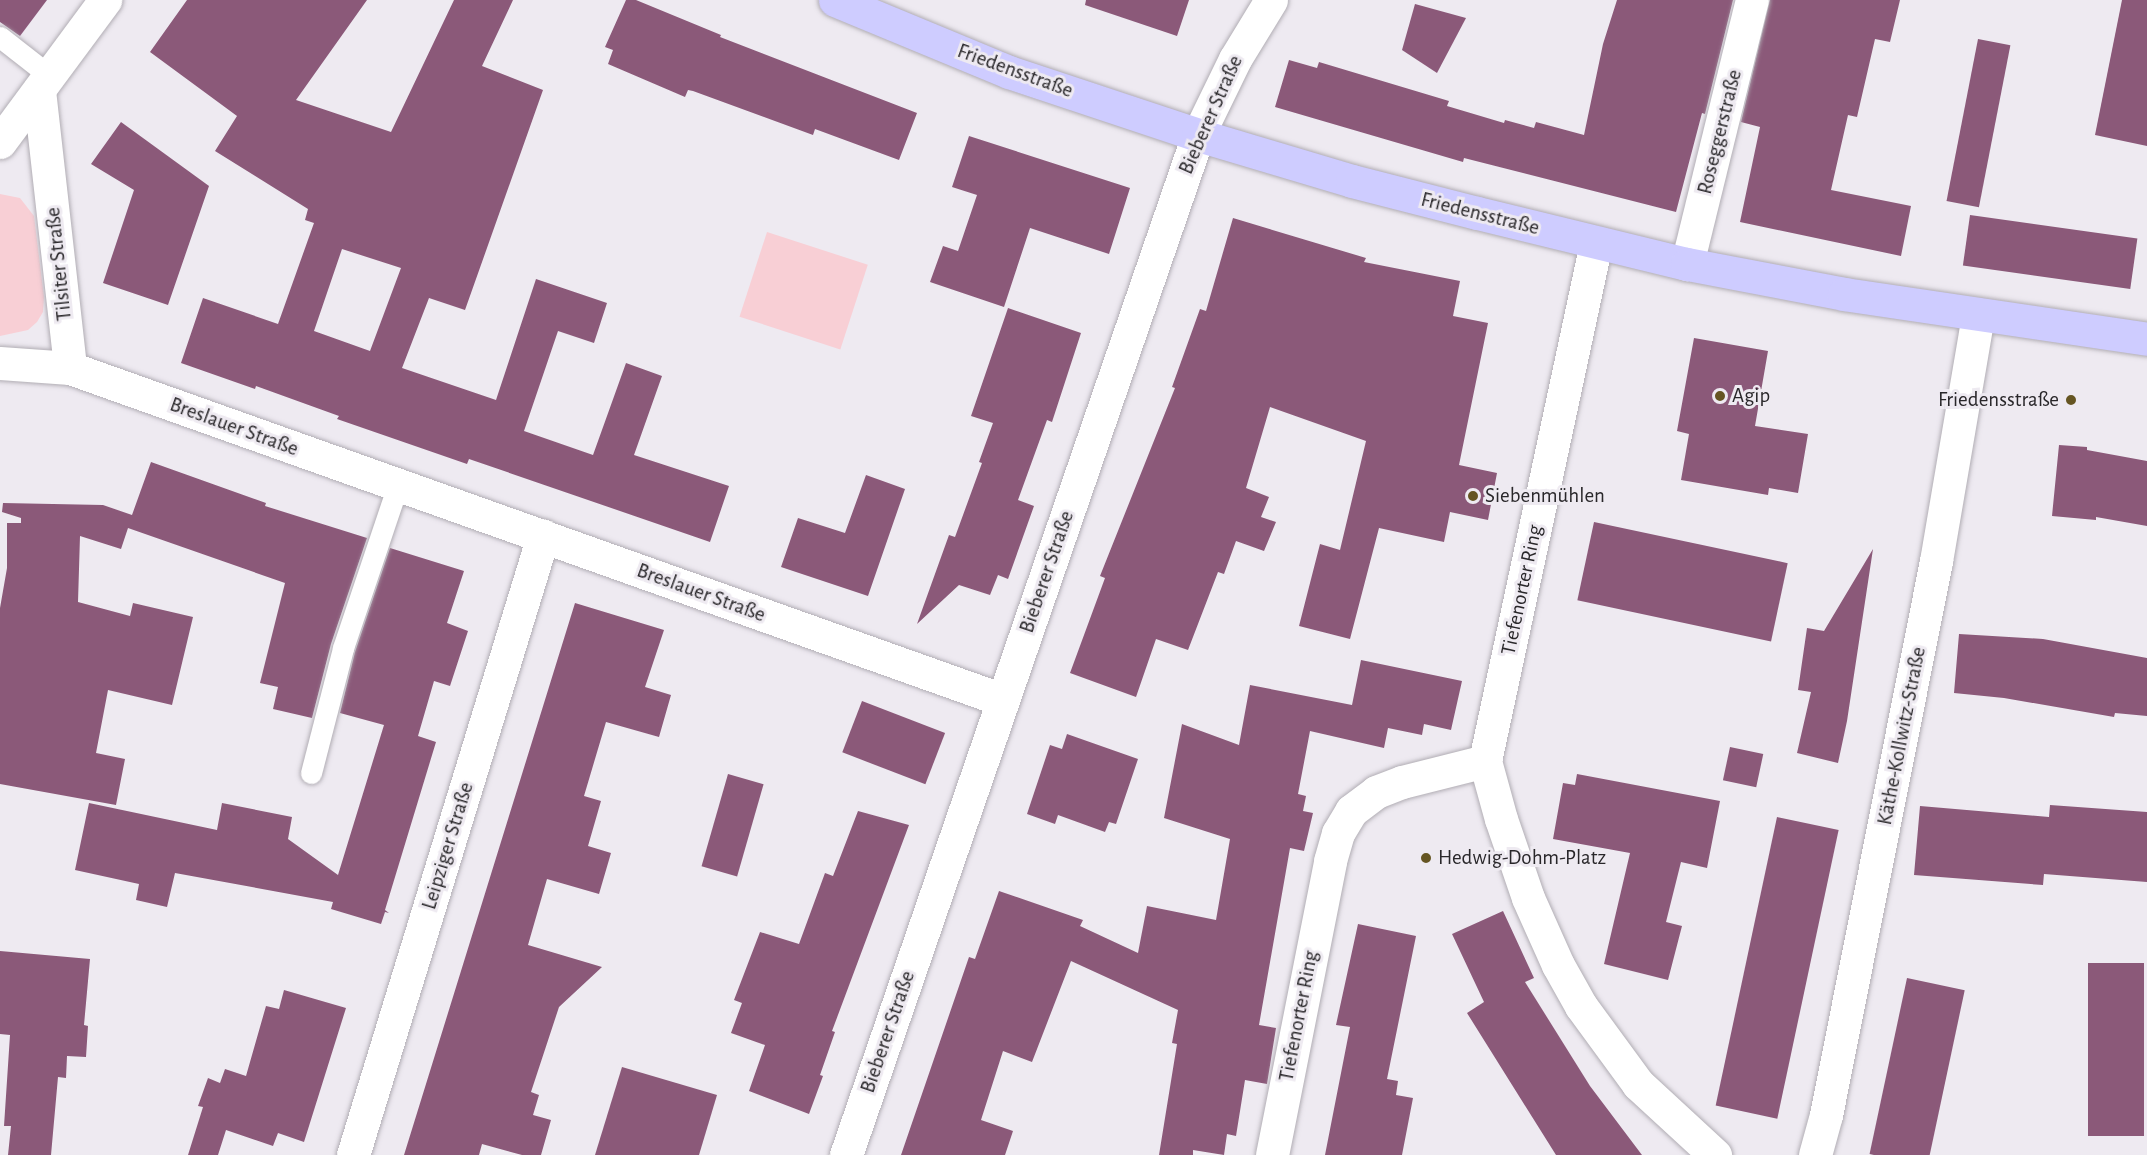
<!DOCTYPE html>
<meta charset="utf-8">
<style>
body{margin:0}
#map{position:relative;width:2147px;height:1155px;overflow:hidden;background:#eeeaf1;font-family:"Alegreya Sans",sans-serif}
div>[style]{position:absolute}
.green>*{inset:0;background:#f8cfd5;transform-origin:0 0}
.building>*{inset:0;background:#8b5979;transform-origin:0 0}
.roads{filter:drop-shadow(0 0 2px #b1adb4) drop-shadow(0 0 2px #b1adb4)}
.lane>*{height:21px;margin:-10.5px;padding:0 10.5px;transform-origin:10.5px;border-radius:10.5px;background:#fff}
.street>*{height:33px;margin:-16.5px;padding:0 16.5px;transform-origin:16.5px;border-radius:16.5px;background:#fff}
.secondary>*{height:33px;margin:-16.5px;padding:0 16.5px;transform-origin:16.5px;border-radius:16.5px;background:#fff}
.primary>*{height:33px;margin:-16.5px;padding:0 16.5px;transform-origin:16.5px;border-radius:16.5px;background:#ceccff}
.dots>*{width:16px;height:16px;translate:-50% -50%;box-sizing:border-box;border:3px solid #eeeaf1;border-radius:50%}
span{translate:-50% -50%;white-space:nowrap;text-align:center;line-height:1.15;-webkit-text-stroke:6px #eeeaf1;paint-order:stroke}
.street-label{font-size:21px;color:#29272a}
.poi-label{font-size:21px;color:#29272a}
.left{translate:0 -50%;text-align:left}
.right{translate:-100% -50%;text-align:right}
</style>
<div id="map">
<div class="green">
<i style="clip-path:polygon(0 194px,20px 198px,34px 216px,44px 297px,43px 312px,37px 322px,28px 330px,0 336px)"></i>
<i style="left:767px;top:232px;width:106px;height:89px;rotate:18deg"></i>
</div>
<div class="building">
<i style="clip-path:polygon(0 0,47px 0,20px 36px,0 22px)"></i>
<i style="clip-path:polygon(evenodd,187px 0,367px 0,296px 100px,391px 132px,454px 0,513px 0,482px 66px,543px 90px,465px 310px,429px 298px,402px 368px,496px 400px,536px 279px,607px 303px,594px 343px,558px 331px,524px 431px,593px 455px,626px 363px,662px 376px,634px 455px,729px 486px,710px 542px,469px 459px,467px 464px,337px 419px,339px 416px,256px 386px,255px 389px,181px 363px,203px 298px,278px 324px,314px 223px,305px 220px,308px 209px,215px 151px,237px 116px,150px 52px,187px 0,342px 249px,401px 268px,370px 351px,314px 331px,342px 249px)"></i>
<i style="clip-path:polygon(626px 0,636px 0,721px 35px,720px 37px,917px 113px,899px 160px,815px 129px,813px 135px,693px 91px,688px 90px,685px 97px,608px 64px,613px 50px,605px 47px)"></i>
<i style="clip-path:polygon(1086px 0,1189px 0,1177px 36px,1085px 5px)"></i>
<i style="clip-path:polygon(1617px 0,1733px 0,1705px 114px,1702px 113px,1676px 212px,1464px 158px,1463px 162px,1275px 107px,1289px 60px,1317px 68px,1319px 62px,1449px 101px,1447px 106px,1504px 123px,1505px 120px,1534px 128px,1536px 122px,1584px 135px,1603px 44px)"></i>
<i style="clip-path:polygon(1770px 0,1900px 0,1890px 42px,1875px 39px,1857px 117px,1848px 115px,1831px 190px,1911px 206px,1901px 256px,1740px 222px,1760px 127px,1741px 122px)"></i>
<i style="clip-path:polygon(2122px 0,2147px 0,2147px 146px,2095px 135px)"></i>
<i style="clip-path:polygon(1415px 4px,1466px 18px,1437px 73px,1402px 50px)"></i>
<i style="left:1978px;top:39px;width:33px;height:165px;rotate:11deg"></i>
<i style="clip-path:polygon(121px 122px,209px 186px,168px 305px,103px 283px,134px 190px,91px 164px)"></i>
<i style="clip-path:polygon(969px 136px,1130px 188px,1109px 254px,1030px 228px,1004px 307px,930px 282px,943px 246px,958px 251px,977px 195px,952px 187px)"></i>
<i style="left:1970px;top:215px;width:169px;height:51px;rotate:8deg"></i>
<i style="clip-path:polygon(1233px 218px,1366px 258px,1364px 262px,1460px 281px,1453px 316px,1488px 323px,1459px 465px,1497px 473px,1488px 520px,1450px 512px,1444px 542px,1379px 528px,1350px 639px,1299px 626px,1320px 544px,1340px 550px,1366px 441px,1270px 407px,1246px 488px,1269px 497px,1261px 517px,1276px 522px,1264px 551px,1236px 541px,1224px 574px,1218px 572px,1188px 650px,1156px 639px,1136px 697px,1070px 673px,1105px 578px,1100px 576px,1175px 388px,1172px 387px,1200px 309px,1206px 311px)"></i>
<i style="clip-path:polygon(1008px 308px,1081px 333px,1052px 422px,1047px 420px,1018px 500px,1034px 506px,1008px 579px,998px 575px,990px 595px,959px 585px,917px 624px,949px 535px,955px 537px,982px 463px,979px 462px,993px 423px,971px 416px)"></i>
<i style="clip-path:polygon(1694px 338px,1768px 351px,1755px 426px,1808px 434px,1798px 493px,1769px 488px,1768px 495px,1681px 480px,1689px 434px,1677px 431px)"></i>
<i style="clip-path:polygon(2059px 445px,2087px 447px,2087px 450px,2147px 461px,2147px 526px,2096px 517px,2096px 520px,2052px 516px)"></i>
<i style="clip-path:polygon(151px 462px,266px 503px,265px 506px,367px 538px,331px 644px,312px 718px,273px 709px,278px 687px,260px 683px,285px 583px,128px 528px,121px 549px,80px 536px,78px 602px,130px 616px,133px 603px,193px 617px,172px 705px,108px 690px,96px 753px,125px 759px,116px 805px,0 784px,0 608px,7px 568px,7px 523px,21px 523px,21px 518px,2px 512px,3px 503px,103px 505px,132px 515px)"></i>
<i style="clip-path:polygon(866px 475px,905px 489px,868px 596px,781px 567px,798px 518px,845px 533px)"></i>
<i style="left:1594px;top:522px;width:198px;height:80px;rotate:12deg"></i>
<i style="clip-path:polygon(390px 548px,464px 571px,447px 623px,468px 631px,450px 686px,434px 681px,418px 736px,436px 742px,385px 910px,389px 913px,385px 912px,381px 924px,331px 909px,333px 902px,175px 873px,167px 907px,136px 900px,139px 884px,75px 870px,89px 803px,217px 830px,222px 803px,292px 817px,288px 839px,338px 875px,384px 725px,340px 713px,355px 652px)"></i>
<i style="clip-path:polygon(1873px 549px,1847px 721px,1838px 763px,1797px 753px,1811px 692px,1798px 690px,1807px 628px,1824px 631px)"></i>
<i style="clip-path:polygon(575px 603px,664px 630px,645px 687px,671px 695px,659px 737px,606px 722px,584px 796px,601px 801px,588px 846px,611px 853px,599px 894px,547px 879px,528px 945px,602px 967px,559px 1007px,531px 1092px,539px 1095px,533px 1115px,551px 1120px,541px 1155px,522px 1155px,482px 1144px,479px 1155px,404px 1155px)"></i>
<i style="clip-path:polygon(1959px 634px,2043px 639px,2147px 658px,2147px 716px,2115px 713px,2114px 717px,2004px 698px,1954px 693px)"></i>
<i style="clip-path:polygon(1361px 660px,1462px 681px,1451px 730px,1424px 724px,1422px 735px,1388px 728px,1384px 748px,1310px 731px,1298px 794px,1306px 796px,1303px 811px,1313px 813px,1304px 851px,1290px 848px,1259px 1025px,1276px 1028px,1267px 1084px,1245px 1080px,1236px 1136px,1227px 1134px,1224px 1155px,1193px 1150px,1193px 1155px,1159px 1155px,1177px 1044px,1172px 1043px,1178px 1010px,1071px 961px,1032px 1062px,1003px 1051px,981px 1120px,1013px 1131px,1005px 1155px,901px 1155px,969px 957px,975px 959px,999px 891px,1083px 920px,1080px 926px,1138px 953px,1147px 906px,1216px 920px,1230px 839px,1164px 818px,1182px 724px,1239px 745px,1250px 685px,1352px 705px)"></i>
<i style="left:862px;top:701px;width:89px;height:55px;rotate:21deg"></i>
<i style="clip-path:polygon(1067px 734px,1138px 759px,1116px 824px,1109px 822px,1105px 832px,1058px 815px,1055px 824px,1027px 814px,1050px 745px,1062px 749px)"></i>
<i style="left:1730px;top:747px;width:34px;height:34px;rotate:12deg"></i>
<i style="left:728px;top:774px;width:37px;height:96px;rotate:16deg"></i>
<i style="clip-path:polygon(1577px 774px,1720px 801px,1707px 868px,1681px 862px,1666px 922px,1682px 926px,1668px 980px,1604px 964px,1630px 853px,1553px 839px,1563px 783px,1575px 785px)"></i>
<i style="clip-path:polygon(2050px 805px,2147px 812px,2147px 882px,2044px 874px,2043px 885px,1914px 875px,1920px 806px,2049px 817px)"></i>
<i style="clip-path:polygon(858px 811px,909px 825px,832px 1031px,835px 1032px,820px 1075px,823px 1076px,809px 1114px,749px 1091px,765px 1045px,731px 1033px,742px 1003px,734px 1000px,760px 932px,799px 944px,825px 873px,833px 876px)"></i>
<i style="left:1777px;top:817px;width:63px;height:295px;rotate:12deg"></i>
<i style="clip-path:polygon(1503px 911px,1534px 978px,1525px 982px,1590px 1086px,1642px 1155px,1556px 1155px,1467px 1013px,1484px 1002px,1452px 934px)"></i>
<i style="clip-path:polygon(1358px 924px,1416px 936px,1387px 1079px,1398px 1081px,1396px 1095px,1413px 1098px,1402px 1155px,1325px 1155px,1350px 1027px,1336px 1025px)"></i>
<i style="clip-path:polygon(0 951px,90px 959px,84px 1025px,88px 1026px,86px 1057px,67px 1056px,66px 1078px,58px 1077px,51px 1155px,8px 1155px,11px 1126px,4px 1126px,10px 1035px,0 1034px)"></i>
<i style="left:2088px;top:963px;width:56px;height:173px"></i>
<i style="left:1907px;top:978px;width:59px;height:180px;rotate:12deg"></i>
<i style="clip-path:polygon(284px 990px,346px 1008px,304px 1142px,278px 1133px,273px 1146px,226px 1130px,218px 1155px,188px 1155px,203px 1107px,198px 1106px,208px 1078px,220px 1083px,225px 1069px,246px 1076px,266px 1006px,279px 1009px)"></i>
<i style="clip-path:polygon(622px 1067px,717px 1095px,699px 1155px,595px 1155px)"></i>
</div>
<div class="roads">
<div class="lane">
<i style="left:0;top:37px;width:63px;rotate:38deg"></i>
<i style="left:311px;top:773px;width:129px;rotate:-75.6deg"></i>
<i style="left:343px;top:648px;width:172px;rotate:-71.4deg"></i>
</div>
<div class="street">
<i style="left:39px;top:90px;width:280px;rotate:83.6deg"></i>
<i style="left:0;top:142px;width:177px;rotate:-53.5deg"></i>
<i style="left:1687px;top:264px;width:272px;rotate:-76.2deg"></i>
<i style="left:0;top:363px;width:70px;rotate:4.1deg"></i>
<i style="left:70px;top:368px;width:990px;rotate:19.59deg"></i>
<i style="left:1485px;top:761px;width:530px;rotate:-77.91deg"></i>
<i style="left:353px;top:1155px;width:648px;rotate:-72.94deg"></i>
<i style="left:846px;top:1155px;width:1079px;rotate:-70.96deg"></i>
<i style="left:1272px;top:1155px;width:300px;rotate:-78.8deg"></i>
<i style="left:1330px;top:861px;width:29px;rotate:-74deg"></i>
<i style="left:1338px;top:833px;width:26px;rotate:-59deg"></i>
<i style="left:1351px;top:811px;width:31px;rotate:-37deg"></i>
<i style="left:1376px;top:792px;width:28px;rotate:-21deg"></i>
<i style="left:1402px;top:782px;width:86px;rotate:-14.2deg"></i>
<i style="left:1485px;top:761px;width:60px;rotate:74.6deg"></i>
<i style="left:1501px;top:819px;width:83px;rotate:71.1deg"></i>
<i style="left:1528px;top:898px;width:73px;rotate:65.9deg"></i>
<i style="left:1558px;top:965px;width:47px;rotate:60.7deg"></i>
<i style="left:1581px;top:1006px;width:97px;rotate:53.8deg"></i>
<i style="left:1638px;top:1084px;width:105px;rotate:42.7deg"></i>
<i style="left:1815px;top:1155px;width:41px;rotate:-74.6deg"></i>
<i style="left:1826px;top:1115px;width:565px;rotate:-78.77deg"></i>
<i style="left:1936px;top:561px;width:250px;rotate:-80.3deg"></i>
</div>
<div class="secondary">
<i style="left:1198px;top:135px;width:85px;rotate:-64deg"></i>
<i style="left:1235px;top:59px;width:69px;rotate:-58.6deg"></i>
</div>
<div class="primary">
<i style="left:835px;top:0;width:188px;rotate:22.5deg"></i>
<i style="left:1009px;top:72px;width:199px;rotate:18.4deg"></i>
<i style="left:1198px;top:135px;width:161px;rotate:16.6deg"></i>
<i style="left:1352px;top:181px;width:129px;rotate:14.4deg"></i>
<i style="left:1477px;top:213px;width:216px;rotate:13.7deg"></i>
<i style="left:1687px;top:264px;width:160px;rotate:10.8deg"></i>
<i style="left:1844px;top:294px;width:306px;rotate:8.4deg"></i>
</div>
</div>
<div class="dots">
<i style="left:1720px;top:396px;background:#655522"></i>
<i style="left:2071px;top:400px;background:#655522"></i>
<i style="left:1473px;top:496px;background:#655522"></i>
<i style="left:1426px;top:858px;background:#655522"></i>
</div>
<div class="street-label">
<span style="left:1015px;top:71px;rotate:20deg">Friedensstraße</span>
<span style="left:1211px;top:115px;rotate:-66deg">Bieberer Straße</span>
<span style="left:1720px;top:132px;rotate:-76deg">Roseggerstraße</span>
<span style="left:1480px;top:214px;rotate:14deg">Friedensstraße</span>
<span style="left:59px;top:264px;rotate:-96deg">Tilsiter Straße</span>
<span style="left:234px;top:427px;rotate:20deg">Breslauer Straße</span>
<span style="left:1047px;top:572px;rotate:-71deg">Bieberer Straße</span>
<span style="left:1522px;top:590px;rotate:-78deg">Tiefenorter Ring</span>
<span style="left:701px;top:593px;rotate:20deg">Breslauer Straße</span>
<span style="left:1902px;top:736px;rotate:-79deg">Käthe-Kollwitz-Straße</span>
<span style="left:448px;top:846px;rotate:-73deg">Leipziger Straße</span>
<span style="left:1299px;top:1016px;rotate:-79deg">Tiefenorter Ring</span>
<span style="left:888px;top:1032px;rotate:-71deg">Bieberer Straße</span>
</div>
<div class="poi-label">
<span class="left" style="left:1732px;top:396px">Agip</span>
<span class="right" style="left:2059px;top:400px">Friedensstraße</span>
<span class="left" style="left:1485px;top:496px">Siebenmühlen</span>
<span class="left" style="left:1438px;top:858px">Hedwig-Dohm-Platz</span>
</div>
</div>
